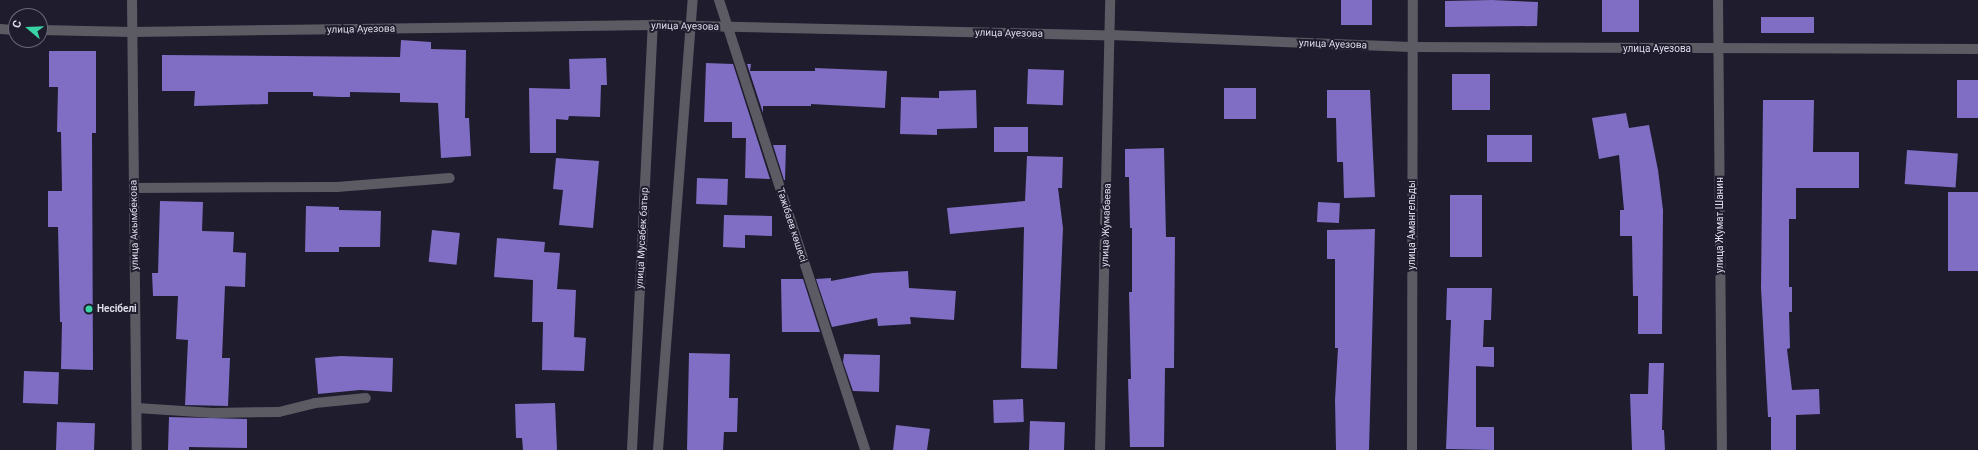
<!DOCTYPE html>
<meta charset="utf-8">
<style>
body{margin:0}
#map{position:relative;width:1978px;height:450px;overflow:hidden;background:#1f1c2e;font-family:Roboto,sans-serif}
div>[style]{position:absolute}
.building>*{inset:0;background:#7f6ec3;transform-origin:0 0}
.minor>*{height:10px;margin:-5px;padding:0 5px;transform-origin:5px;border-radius:5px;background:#5c5b64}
.dots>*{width:11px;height:11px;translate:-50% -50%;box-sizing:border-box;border:2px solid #1f1c2e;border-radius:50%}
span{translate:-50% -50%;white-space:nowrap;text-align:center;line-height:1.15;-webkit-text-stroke:4px #1f1c2e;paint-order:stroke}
.street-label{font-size:10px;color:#deddea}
.poi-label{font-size:10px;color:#deddea;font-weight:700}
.left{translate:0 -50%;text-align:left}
.north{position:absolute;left:8px;top:8px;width:40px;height:40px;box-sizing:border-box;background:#1f1c2e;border:1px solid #6b6979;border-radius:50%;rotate:289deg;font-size:11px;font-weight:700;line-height:16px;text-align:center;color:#deddea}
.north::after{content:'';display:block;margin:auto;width:14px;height:18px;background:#38d4a6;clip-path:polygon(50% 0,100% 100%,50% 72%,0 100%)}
</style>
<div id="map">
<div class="building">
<i style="left:1341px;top:0;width:31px;height:25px"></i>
<i style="clip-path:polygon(1492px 0,1538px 2px,1537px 26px,1445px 27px,1445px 1px)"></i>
<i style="left:1602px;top:0;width:37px;height:32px"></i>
<i style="left:1761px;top:17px;width:53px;height:16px"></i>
<i style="clip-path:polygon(401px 40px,431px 42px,431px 49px,466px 50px,465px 118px,469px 118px,471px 156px,441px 158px,438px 103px,400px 102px,400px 93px,350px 92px,350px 97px,340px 97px,313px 96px,313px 92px,268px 92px,268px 104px,194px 106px,195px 91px,162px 91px,162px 55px,400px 57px)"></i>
<i style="clip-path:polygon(49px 51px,96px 51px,96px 133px,92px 133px,93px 370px,61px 369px,62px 322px,60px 322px,58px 227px,48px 227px,48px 191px,62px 191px,61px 132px,57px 132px,58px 87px,49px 87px)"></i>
<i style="clip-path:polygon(606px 58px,607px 85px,601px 85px,600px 117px,569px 116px,568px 120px,556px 119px,556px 153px,530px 153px,529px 88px,570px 89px,569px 59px)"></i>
<i style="clip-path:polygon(706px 63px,733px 64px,770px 179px,745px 178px,746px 138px,732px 138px,732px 122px,704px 122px)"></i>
<i style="clip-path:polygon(747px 64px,751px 64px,750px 71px,815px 71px,815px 68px,887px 71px,885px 108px,811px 104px,811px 106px,763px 106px,763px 113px)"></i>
<i style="left:1028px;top:69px;width:36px;height:35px;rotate:2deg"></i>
<i style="left:1452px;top:74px;width:38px;height:36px"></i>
<i style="left:1957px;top:80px;width:21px;height:38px"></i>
<i style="left:1256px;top:88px;width:31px;height:32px;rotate:90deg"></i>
<i style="clip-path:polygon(976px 90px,977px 128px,937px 129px,937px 135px,900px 134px,901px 97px,939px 98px,939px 91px)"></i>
<i style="clip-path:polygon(1327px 90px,1370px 90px,1375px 197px,1344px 198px,1343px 162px,1337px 162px,1336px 118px,1327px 118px)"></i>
<i style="clip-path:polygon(1763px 100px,1814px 100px,1813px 152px,1859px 152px,1859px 188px,1796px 188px,1796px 219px,1789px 219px,1789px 287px,1792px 287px,1792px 312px,1789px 312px,1790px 348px,1787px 349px,1792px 390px,1819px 389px,1820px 414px,1796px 415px,1796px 450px,1771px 450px,1771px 417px,1768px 417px,1761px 288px)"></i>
<i style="clip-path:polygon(1626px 113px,1629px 128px,1649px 125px,1658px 170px,1663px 210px,1662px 334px,1638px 334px,1638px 296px,1633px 296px,1632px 236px,1620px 236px,1620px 210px,1624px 210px,1619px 155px,1599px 159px,1592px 118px)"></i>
<i style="left:1028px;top:127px;width:25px;height:34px;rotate:90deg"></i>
<i style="left:1487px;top:135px;width:45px;height:27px"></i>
<i style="clip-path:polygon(773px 145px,786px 145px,785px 180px,784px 180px)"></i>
<i style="clip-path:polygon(1164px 148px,1166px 237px,1175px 237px,1174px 368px,1165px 368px,1164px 447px,1130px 447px,1128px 379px,1131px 379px,1129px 292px,1132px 292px,1132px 228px,1130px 228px,1129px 177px,1125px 177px,1125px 149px)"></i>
<i style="left:1907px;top:150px;width:51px;height:34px;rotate:4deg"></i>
<i style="clip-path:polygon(1027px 156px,1063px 157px,1062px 188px,1058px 188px,1063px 228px,1057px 369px,1021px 368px,1024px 227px,950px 234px,947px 208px,1025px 201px)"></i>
<i style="clip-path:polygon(556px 158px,599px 161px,593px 228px,559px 225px,563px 190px,553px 189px)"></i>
<i style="left:697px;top:178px;width:31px;height:26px;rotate:2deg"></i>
<i style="left:1948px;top:192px;width:30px;height:79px"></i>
<i style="left:1450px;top:195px;width:32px;height:62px"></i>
<i style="clip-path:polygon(160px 201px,203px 202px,202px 231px,234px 232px,233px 252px,246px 253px,245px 287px,225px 286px,222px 358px,230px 358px,228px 406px,185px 405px,188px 340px,176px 339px,178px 296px,153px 296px,152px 273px,158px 273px)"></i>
<i style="left:1318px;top:202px;width:22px;height:20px;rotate:3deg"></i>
<i style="clip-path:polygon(306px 206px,339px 207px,339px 210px,381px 211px,380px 247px,339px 247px,339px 252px,305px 252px)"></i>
<i style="clip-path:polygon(724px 215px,772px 216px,772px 236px,745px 235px,745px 248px,723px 247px)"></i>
<i style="clip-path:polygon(1375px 229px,1369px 450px,1336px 450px,1335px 400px,1338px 348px,1335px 348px,1335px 259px,1327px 259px,1327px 230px)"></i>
<i style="left:432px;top:230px;width:28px;height:32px;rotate:6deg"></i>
<i style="clip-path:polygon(497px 238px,545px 242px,544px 252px,560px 253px,557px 289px,576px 290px,574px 337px,586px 338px,584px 371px,542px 370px,543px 322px,532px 322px,533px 280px,494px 277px)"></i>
<i style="clip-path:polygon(908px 271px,909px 288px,956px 291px,954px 320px,910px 317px,911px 324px,878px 326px,877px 318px,832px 327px,816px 279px,831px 278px,831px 281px,873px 273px)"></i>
<i style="clip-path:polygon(781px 279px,803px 279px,820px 332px,782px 332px)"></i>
<i style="clip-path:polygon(1447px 288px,1492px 288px,1491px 320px,1484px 320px,1483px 347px,1494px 347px,1494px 367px,1476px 366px,1476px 427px,1494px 427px,1494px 450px,1446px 449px,1451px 320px,1446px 320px)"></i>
<i style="clip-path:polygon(689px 353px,730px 354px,729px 398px,738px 398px,737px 432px,724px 432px,723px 450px,687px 450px)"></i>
<i style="clip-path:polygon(844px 354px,880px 355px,879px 392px,853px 391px,843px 362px)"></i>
<i style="clip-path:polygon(341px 356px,393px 358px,392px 392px,360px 390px,318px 394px,315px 358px)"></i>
<i style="clip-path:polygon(1649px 363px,1664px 363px,1662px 430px,1664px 430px,1665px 450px,1632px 450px,1630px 394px,1648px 394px)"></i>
<i style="left:24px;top:371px;width:35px;height:32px;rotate:2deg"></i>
<i style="left:1023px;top:399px;width:23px;height:30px;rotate:88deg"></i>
<i style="clip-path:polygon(555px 403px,557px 450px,523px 450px,522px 438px,516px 438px,515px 404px)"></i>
<i style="clip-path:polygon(169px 417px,247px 419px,247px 448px,189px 447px,189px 450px,168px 450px)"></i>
<i style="left:1030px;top:421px;width:35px;height:29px;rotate:2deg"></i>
<i style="left:57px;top:422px;width:38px;height:28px;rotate:2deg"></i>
<i style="clip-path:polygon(896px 425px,930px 429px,927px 450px,893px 450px)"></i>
</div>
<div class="minor">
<i style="left:132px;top:0;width:450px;rotate:89.4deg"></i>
<i style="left:719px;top:0;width:473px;rotate:72deg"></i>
<i style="left:1718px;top:0;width:450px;rotate:89.5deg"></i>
<i style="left:0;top:29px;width:16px;rotate:4deg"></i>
<i style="left:40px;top:30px;width:92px;rotate:1.2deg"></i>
<i style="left:132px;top:32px;width:521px;rotate:-0.77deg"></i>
<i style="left:653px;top:25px;width:458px;rotate:1.3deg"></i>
<i style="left:1111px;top:35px;width:300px;rotate:2.3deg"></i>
<i style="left:1411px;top:47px;width:567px;rotate:0.2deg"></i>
<i style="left:134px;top:188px;width:203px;rotate:-0.3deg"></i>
<i style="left:337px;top:187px;width:113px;rotate:-4.6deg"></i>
<i style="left:137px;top:408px;width:76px;rotate:3.8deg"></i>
<i style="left:213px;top:413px;width:66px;rotate:-0.9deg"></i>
<i style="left:279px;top:412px;width:37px;rotate:-14deg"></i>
<i style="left:315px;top:403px;width:51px;rotate:-5.6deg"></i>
<i style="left:632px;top:450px;width:426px;rotate:-87.2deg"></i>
<i style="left:658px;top:450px;width:451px;rotate:-85.6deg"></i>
<i style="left:1100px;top:450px;width:450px;rotate:-88.7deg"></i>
<i style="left:1412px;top:450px;width:450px;rotate:-89.9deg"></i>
</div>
<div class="dots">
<i style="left:89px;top:309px;background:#38d4a6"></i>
</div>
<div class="street-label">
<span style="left:685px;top:26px;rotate:1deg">улица Ауезова</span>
<span style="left:361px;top:29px;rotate:-1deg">улица Ауезова</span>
<span style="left:1009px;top:33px;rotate:1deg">улица Ауезова</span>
<span style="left:1333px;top:44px;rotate:2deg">улица Ауезова</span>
<span style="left:1657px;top:49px">улица Ауезова</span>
<span style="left:134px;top:225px;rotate:-91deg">улица Акымбекова</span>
<span style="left:792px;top:225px;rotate:72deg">Тәжібаев көшесі</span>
<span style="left:1106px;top:225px;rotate:-88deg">улица Жумабаева</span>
<span style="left:1412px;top:225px;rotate:-90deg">улица Амангельды</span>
<span style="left:1720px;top:225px;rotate:-90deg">улица Жумат Шанин</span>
<span style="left:642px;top:238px;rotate:-87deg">улица Мусабек батыр</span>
</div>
<div class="poi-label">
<span class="left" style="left:97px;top:309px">Несібелі</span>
</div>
<div class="north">С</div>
</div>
